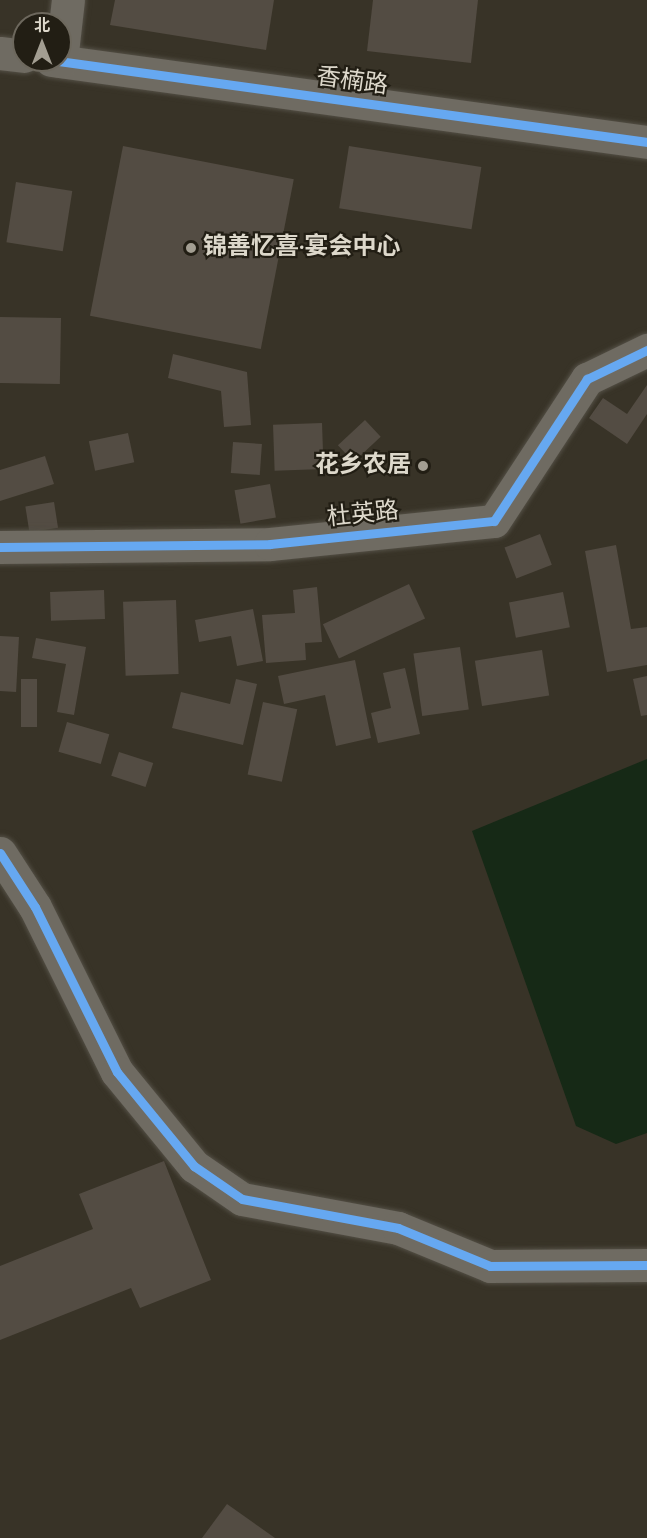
<!DOCTYPE html>
<meta charset="utf-8">
<style>
body{margin:0}
#map{position:relative;width:647px;height:1538px;overflow:hidden;background:#383327;font-family:"Alegreya Sans","Noto Sans SC",sans-serif}
div>[style]{position:absolute}
.water>*{inset:0;background:#162916}
.building>*{inset:0;background:#534c43;transform-origin:0 0}
.roads{filter:drop-shadow(0 0 2px #534f45) drop-shadow(0 0 2px #534f45)}
.minor>*{height:33px;margin:-16.5px;padding:0 16.5px;transform-origin:16.5px;border-radius:16.5px;background:#6f6b62}
.cycleway>*{height:9px;margin:-4.5px;padding:0 4.5px;transform-origin:4.5px;border-radius:4.5px;background:#66a8f1}
.dots>*{width:16px;height:16px;translate:-50% -50%;box-sizing:border-box;border:3px solid #221e14;border-radius:50%}
span{translate:-50% -50%;white-space:nowrap;text-align:center;line-height:1.15;-webkit-text-stroke:4.5px #221e14;paint-order:stroke}
.street-label{font-size:24px;color:#ddd8cb}
.poi-label{font-size:24px;color:#ddd8cb;font-weight:700}
.left{translate:0 -50%;text-align:left}
.right{translate:-100% -50%;text-align:right}
.north{position:absolute;left:12px;top:12px;width:60px;height:60px;box-sizing:border-box;background:#221e14;border:2px solid #6d685d;border-radius:50%;rotate:0deg;font-size:16px;font-weight:700;line-height:24px;text-align:center;color:#ddd8cb}
.north::after{content:'';display:block;margin:auto;width:21px;height:27px;background:#a39e92;clip-path:polygon(50% 0,100% 100%,50% 72%,0 100%)}
</style>
<div id="map">
<div class="water">
<i style="clip-path:polygon(647px 759px,647px 1133px,616px 1144px,576px 1126px,472px 831px)"></i>
</div>
<div class="building">
<i style="clip-path:polygon(115px 0,274px 0,266px 50px,110px 25px)"></i>
<i style="clip-path:polygon(373px 0,478px 0,471px 63px,367px 51px)"></i>
<i style="left:123px;top:146px;width:174px;height:173px;rotate:11deg"></i>
<i style="left:349px;top:146px;width:134px;height:63px;rotate:9deg"></i>
<i style="left:16px;top:182px;width:57px;height:61px;rotate:9deg"></i>
<i style="left:0;top:317px;width:61px;height:66px;rotate:1deg"></i>
<i style="clip-path:polygon(173px 354px,247px 372px,251px 425px,224px 427px,221px 391px,168px 378px)"></i>
<i style="clip-path:polygon(647px 385px,647px 414px,627px 444px,589px 418px,603px 398px,627px 414px)"></i>
<i style="left:365px;top:420px;width:23px;height:37px;rotate:47deg"></i>
<i style="left:322px;top:423px;width:46px;height:49px;rotate:88deg"></i>
<i style="left:128px;top:433px;width:30px;height:40px;rotate:78deg"></i>
<i style="left:233px;top:442px;width:29px;height:31px;rotate:4deg"></i>
<i style="clip-path:polygon(45px 456px,54px 484px,0 501px,0 470px)"></i>
<i style="left:270px;top:484px;width:34px;height:36px;rotate:80deg"></i>
<i style="left:54px;top:502px;width:26px;height:29px;rotate:81deg"></i>
<i style="left:540px;top:534px;width:33px;height:38px;rotate:69deg"></i>
<i style="clip-path:polygon(616px 545px,631px 629px,647px 627px,647px 665px,607px 672px,585px 551px)"></i>
<i style="left:409px;top:584px;width:38px;height:95px;rotate:65deg"></i>
<i style="clip-path:polygon(317px 587px,322px 642px,305px 643px,306px 660px,266px 663px,262px 615px,295px 613px,293px 590px)"></i>
<i style="left:104px;top:590px;width:29px;height:54px;rotate:88deg"></i>
<i style="left:563px;top:592px;width:36px;height:55px;rotate:79deg"></i>
<i style="left:176px;top:600px;width:74px;height:53px;rotate:88deg"></i>
<i style="clip-path:polygon(253px 609px,263px 661px,237px 666px,231px 636px,199px 642px,195px 620px)"></i>
<i style="left:0;top:636px;width:19px;height:55px;rotate:3deg"></i>
<i style="clip-path:polygon(36px 638px,86px 647px,74px 715px,57px 712px,66px 664px,32px 658px)"></i>
<i style="left:460px;top:647px;width:63px;height:47px;rotate:82deg"></i>
<i style="left:542px;top:650px;width:46px;height:68px;rotate:81deg"></i>
<i style="clip-path:polygon(355px 660px,371px 738px,336px 746px,325px 695px,284px 704px,278px 676px)"></i>
<i style="clip-path:polygon(405px 668px,420px 734px,378px 743px,371px 713px,391px 708px,383px 673px)"></i>
<i style="clip-path:polygon(647px 676px,647px 715px,641px 716px,633px 679px)"></i>
<i style="left:21px;top:679px;width:16px;height:48px"></i>
<i style="clip-path:polygon(236px 679px,257px 684px,243px 745px,172px 728px,181px 692px,230px 704px)"></i>
<i style="left:263px;top:702px;width:35px;height:74px;rotate:12deg"></i>
<i style="left:67px;top:722px;width:44px;height:31px;rotate:16deg"></i>
<i style="left:119px;top:752px;width:36px;height:25px;rotate:18deg"></i>
<i style="clip-path:polygon(164px 1161px,211px 1280px,140px 1308px,131px 1288px,0 1340px,0 1266px,93px 1229px,79px 1194px)"></i>
<i style="clip-path:polygon(227px 1504px,275px 1538px,202px 1538px)"></i>
</div>
<div class="roads">
<div class="minor">
<i style="left:0;top:53px;width:24px;rotate:7deg"></i>
<i style="left:51px;top:60px;width:602px;rotate:7.83deg"></i>
<i style="left:61px;top:61px;width:61px;rotate:-83.5deg"></i>
<i style="left:0;top:547px;width:270px;rotate:-0.6deg"></i>
<i style="left:270px;top:544px;width:225px;rotate:-5.9deg"></i>
<i style="left:494px;top:521px;width:170px;rotate:-56.8deg"></i>
<i style="left:587px;top:379px;width:67px;rotate:-25.8deg"></i>
<i style="left:0;top:853px;width:64px;rotate:57.1deg"></i>
<i style="left:35px;top:907px;width:184px;rotate:63.6deg"></i>
<i style="left:117px;top:1072px;width:122px;rotate:50.7deg"></i>
<i style="left:194px;top:1166px;width:58px;rotate:34.5deg"></i>
<i style="left:242px;top:1199px;width:159px;rotate:10.5deg"></i>
<i style="left:398px;top:1228px;width:100px;rotate:22.4deg"></i>
<i style="left:490px;top:1266px;width:157px;rotate:-0.4deg"></i>
</div>
</div>
<div class="cycleway">
<i style="left:51px;top:60px;width:602px;rotate:7.83deg"></i>
<i style="left:0;top:547px;width:270px;rotate:-0.6deg"></i>
<i style="left:270px;top:544px;width:225px;rotate:-5.9deg"></i>
<i style="left:494px;top:521px;width:170px;rotate:-56.8deg"></i>
<i style="left:587px;top:379px;width:67px;rotate:-25.8deg"></i>
<i style="left:0;top:853px;width:64px;rotate:57.1deg"></i>
<i style="left:35px;top:907px;width:184px;rotate:63.6deg"></i>
<i style="left:117px;top:1072px;width:122px;rotate:50.7deg"></i>
<i style="left:194px;top:1166px;width:58px;rotate:34.5deg"></i>
<i style="left:242px;top:1199px;width:159px;rotate:10.5deg"></i>
<i style="left:398px;top:1228px;width:100px;rotate:22.4deg"></i>
<i style="left:490px;top:1266px;width:157px;rotate:-0.4deg"></i>
</div>
<div class="dots">
<i style="left:191px;top:248px;background:#a39e92"></i>
<i style="left:423px;top:466px;background:#a39e92"></i>
</div>
<div class="street-label">
<span style="left:352px;top:82px;rotate:8deg">香楠路</span>
<span style="left:363px;top:515px;rotate:-6deg">杜英路</span>
</div>
<div class="poi-label">
<span class="left" style="left:203px;top:248px">锦善忆喜·宴会中心</span>
<span class="right" style="left:411px;top:466px">花乡农居</span>
</div>
<div class="north">北</div>
</div>
